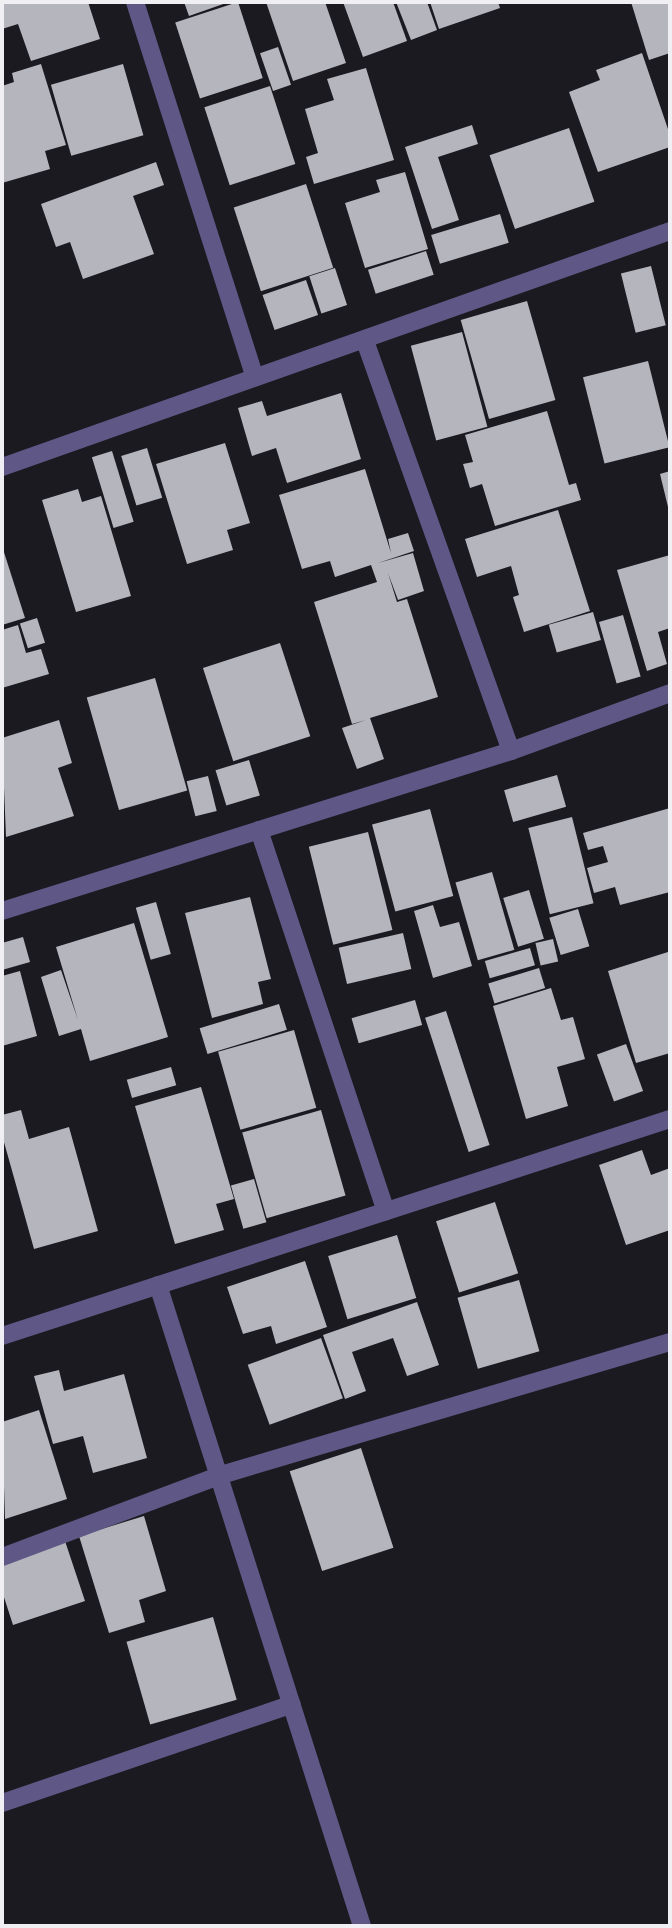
<!DOCTYPE html>
<style>
body{margin:0}
#map{position:relative;width:672px;height:1928px;overflow:hidden;background:#1b1a21;font-family:Raleway,sans-serif}
div>[style]{position:absolute}
.building>*{inset:0;background:#b5b5be;transform-origin:0 0}
.street>*{height:18px;margin:-9px;padding:0 9px;transform-origin:9px;border-radius:9px;background:#5f5886}
span{translate:-50% -50%;white-space:nowrap;text-align:center;line-height:1.15;-webkit-text-stroke:7px #121117;paint-order:stroke}
.frame{position:absolute;inset:0;border:4px solid #efeff4;pointer-events:none}
</style>
<div id="map">
<div class="building">
<i style="clip-path:polygon(2px 2px,88px 2px,100px 39px,31px 61px,18px 24px,2px 29px)"></i>
<i style="clip-path:polygon(184px 2px,229px 2px,189px 16px)"></i>
<i style="left:238px;top:2px;width:80px;height:66px;rotate:72deg"></i>
<i style="clip-path:polygon(266px 2px,325px 2px,346px 63px,293px 81px)"></i>
<i style="clip-path:polygon(343px 2px,393px 2px,407px 41px,363px 57px)"></i>
<i style="clip-path:polygon(396px 2px,427px 2px,437px 30px,411px 40px)"></i>
<i style="clip-path:polygon(430px 2px,498px 2px,500px 8px,439px 29px)"></i>
<i style="clip-path:polygon(631px 2px,670px 2px,670px 53px,649px 60px)"></i>
<i style="left:278px;top:47px;width:40px;height:19px;rotate:71deg"></i>
<i style="clip-path:polygon(642px 53px,670px 135px,670px 147px,598px 172px,569px 92px,600px 80px,596px 70px)"></i>
<i style="clip-path:polygon(41px 64px,66px 145px,45px 151px,50px 169px,2px 183px,2px 86px,14px 82px,12px 73px)"></i>
<i style="left:123px;top:64px;width:74px;height:75px;rotate:74deg"></i>
<i style="clip-path:polygon(366px 68px,394px 160px,314px 184px,306px 157px,318px 153px,305px 109px,334px 100px,327px 79px)"></i>
<i style="left:270px;top:86px;width:82px;height:69px;rotate:72deg"></i>
<i style="clip-path:polygon(472px 125px,478px 144px,438px 157px,459px 220px,432px 229px,405px 147px)"></i>
<i style="left:569px;top:128px;width:78px;height:84px;rotate:71deg"></i>
<i style="clip-path:polygon(156px 162px,164px 185px,133px 196px,154px 254px,83px 279px,70px 242px,56px 247px,41px 204px)"></i>
<i style="clip-path:polygon(405px 172px,428px 249px,365px 268px,345px 203px,380px 192px,376px 180px)"></i>
<i style="left:306px;top:184px;width:88px;height:76px;rotate:72deg"></i>
<i style="left:500px;top:214px;width:30px;height:72px;rotate:73deg"></i>
<i style="left:426px;top:251px;width:25px;height:61px;rotate:72deg"></i>
<i style="left:651px;top:266px;width:61px;height:31px;rotate:76deg"></i>
<i style="left:335px;top:268px;width:39px;height:27px;rotate:72deg"></i>
<i style="left:306px;top:280px;width:37px;height:46px;rotate:71deg"></i>
<i style="left:527px;top:301px;width:103px;height:69px;rotate:74deg"></i>
<i style="left:462px;top:332px;width:98px;height:53px;rotate:75deg"></i>
<i style="left:648px;top:361px;width:89px;height:67px;rotate:76deg"></i>
<i style="clip-path:polygon(341px 393px,361px 459px,287px 483px,276px 448px,252px 456px,238px 408px,262px 401px,267px 416px)"></i>
<i style="clip-path:polygon(547px 411px,569px 485px,576px 483px,581px 500px,495px 526px,482px 484px,470px 488px,463px 464px,473px 462px,465px 435px)"></i>
<i style="clip-path:polygon(225px 443px,250px 523px,227px 530px,233px 550px,187px 564px,156px 464px)"></i>
<i style="left:147px;top:448px;width:52px;height:27px;rotate:73deg"></i>
<i style="left:112px;top:451px;width:74px;height:21px;rotate:73deg"></i>
<i style="clip-path:polygon(365px 469px,391px 553px,388px 539px,408px 533px,414px 551px,378px 563px,413px 553px,424px 591px,398px 600px,388px 573px,397px 602px,407px 599px,438px 697px,370px 718px,384px 759px,357px 769px,342px 728px,366px 720px,352px 724px,314px 602px,377px 582px,371px 565px,335px 577px,330px 561px,302px 569px,279px 495px)"></i>
<i style="clip-path:polygon(670px 471px,670px 511px,669px 511px,660px 474px)"></i>
<i style="clip-path:polygon(78px 489px,82px 502px,101px 496px,131px 596px,76px 612px,42px 500px)"></i>
<i style="clip-path:polygon(558px 510px,590px 611px,524px 632px,513px 597px,519px 595px,511px 566px,477px 577px,465px 539px)"></i>
<i style="clip-path:polygon(2px 546px,25px 618px,2px 625px)"></i>
<i style="clip-path:polygon(670px 555px,670px 628px,658px 632px,667px 664px,647px 671px,617px 570px)"></i>
<i style="left:593px;top:612px;width:29px;height:46px;rotate:74deg"></i>
<i style="left:623px;top:615px;width:64px;height:25px;rotate:74deg"></i>
<i style="left:37px;top:618px;width:26px;height:18px;rotate:72deg"></i>
<i style="clip-path:polygon(18px 625px,26px 653px,41px 649px,49px 674px,2px 688px,2px 630px)"></i>
<i style="left:280px;top:643px;width:98px;height:81px;rotate:72deg"></i>
<i style="left:155px;top:678px;width:117px;height:71px;rotate:74deg"></i>
<i style="clip-path:polygon(59px 720px,72px 763px,58px 768px,74px 816px,6px 837px,2px 738px)"></i>
<i style="left:249px;top:760px;width:37px;height:35px;rotate:73deg"></i>
<i style="left:557px;top:775px;width:33px;height:55px;rotate:74deg"></i>
<i style="left:208px;top:776px;width:36px;height:22px;rotate:76deg"></i>
<i style="clip-path:polygon(670px 808px,670px 892px,620px 905px,615px 887px,594px 893px,587px 868px,608px 862px,603px 846px,588px 850px,583px 833px)"></i>
<i style="left:430px;top:809px;width:90px;height:60px;rotate:75deg"></i>
<i style="left:572px;top:817px;width:89px;height:45px;rotate:76deg"></i>
<i style="left:368px;top:832px;width:101px;height:61px;rotate:76deg"></i>
<i style="left:492px;top:872px;width:81px;height:38px;rotate:74deg"></i>
<i style="left:529px;top:890px;width:51px;height:27px;rotate:73deg"></i>
<i style="clip-path:polygon(250px 897px,271px 979px,258px 982px,263px 1004px,212px 1018px,185px 913px)"></i>
<i style="left:156px;top:902px;width:54px;height:21px;rotate:74deg"></i>
<i style="clip-path:polygon(433px 905px,440px 927px,459px 922px,472px 966px,433px 978px,414px 911px)"></i>
<i style="left:578px;top:909px;width:39px;height:30px;rotate:73deg"></i>
<i style="clip-path:polygon(134px 923px,168px 1037px,90px 1061px,81px 1029px,59px 1036px,41px 977px,61px 970px,78px 1020px,56px 947px)"></i>
<i style="left:403px;top:933px;width:37px;height:66px;rotate:77deg"></i>
<i style="clip-path:polygon(23px 937px,30px 962px,2px 970px,2px 943px)"></i>
<i style="left:553px;top:939px;width:23px;height:18px;rotate:77deg"></i>
<i style="left:530px;top:948px;width:18px;height:47px;rotate:74deg"></i>
<i style="clip-path:polygon(668px 952px,670px 1053px,636px 1063px,608px 971px)"></i>
<i style="left:539px;top:968px;width:21px;height:53px;rotate:73deg"></i>
<i style="clip-path:polygon(20px 971px,37px 1036px,2px 1046px,2px 976px)"></i>
<i style="clip-path:polygon(551px 988px,561px 1020px,573px 1017px,585px 1059px,557px 1067px,568px 1106px,526px 1119px,493px 1006px)"></i>
<i style="left:415px;top:1000px;width:26px;height:66px;rotate:74deg"></i>
<i style="left:279px;top:1004px;width:27px;height:83px;rotate:73deg"></i>
<i style="left:446px;top:1011px;width:141px;height:22px;rotate:72deg"></i>
<i style="left:294px;top:1030px;width:81px;height:79px;rotate:74deg"></i>
<i style="left:626px;top:1044px;width:50px;height:31px;rotate:70deg"></i>
<i style="left:171px;top:1067px;width:19px;height:46px;rotate:74deg"></i>
<i style="clip-path:polygon(201px 1087px,234px 1199px,216px 1204px,224px 1230px,175px 1244px,135px 1106px)"></i>
<i style="clip-path:polygon(21px 1110px,29px 1139px,69px 1127px,98px 1231px,34px 1249px,2px 1135px,2px 1115px)"></i>
<i style="left:321px;top:1110px;width:89px;height:82px;rotate:74deg"></i>
<i style="clip-path:polygon(642px 1150px,651px 1175px,670px 1168px,670px 1230px,626px 1245px,599px 1165px)"></i>
<i style="left:254px;top:1179px;width:45px;height:24px;rotate:74deg"></i>
<i style="left:495px;top:1202px;width:75px;height:62px;rotate:72deg"></i>
<i style="left:397px;top:1235px;width:66px;height:72px;rotate:73deg"></i>
<i style="clip-path:polygon(305px 1261px,327px 1327px,276px 1344px,271px 1326px,243px 1334px,227px 1287px)"></i>
<i style="left:519px;top:1280px;width:74px;height:64px;rotate:74deg"></i>
<i style="clip-path:polygon(417px 1302px,439px 1365px,407px 1376px,393px 1338px,352px 1352px,366px 1391px,345px 1399px,323px 1335px)"></i>
<i style="left:321px;top:1338px;width:64px;height:78px;rotate:70deg"></i>
<i style="clip-path:polygon(59px 1370px,64px 1391px,124px 1374px,147px 1458px,93px 1473px,83px 1436px,53px 1444px,34px 1376px)"></i>
<i style="clip-path:polygon(39px 1410px,67px 1499px,5px 1519px,2px 1422px)"></i>
<i style="left:361px;top:1448px;width:105px;height:75px;rotate:72deg"></i>
<i style="clip-path:polygon(144px 1516px,166px 1591px,139px 1600px,145px 1622px,109px 1633px,79px 1536px)"></i>
<i style="clip-path:polygon(65px 1541px,85px 1601px,13px 1625px,2px 1591px,2px 1561px)"></i>
<i style="left:213px;top:1617px;width:86px;height:90px;rotate:74deg"></i>
</div>
<div class="street">
<i style="left:135px;top:2px;width:391px;rotate:72.3deg"></i>
<i style="left:365px;top:341px;width:435px;rotate:70.4deg"></i>
<i style="left:2px;top:467px;width:708px;rotate:-19.46deg"></i>
<i style="left:259px;top:830px;width:402px;rotate:71.6deg"></i>
<i style="left:2px;top:911px;width:534px;rotate:-17.45deg"></i>
<i style="left:511px;top:751px;width:169px;rotate:-20deg"></i>
<i style="left:158px;top:1285px;width:673px;rotate:72.35deg"></i>
<i style="left:2px;top:1336px;width:702px;rotate:-18deg"></i>
<i style="left:2px;top:1557px;width:234px;rotate:-20.5deg"></i>
<i style="left:221px;top:1475px;width:468px;rotate:-16.5deg"></i>
<i style="left:2px;top:1803px;width:306px;rotate:-18.8deg"></i>
</div>
<div class="frame"></div>
</div>
